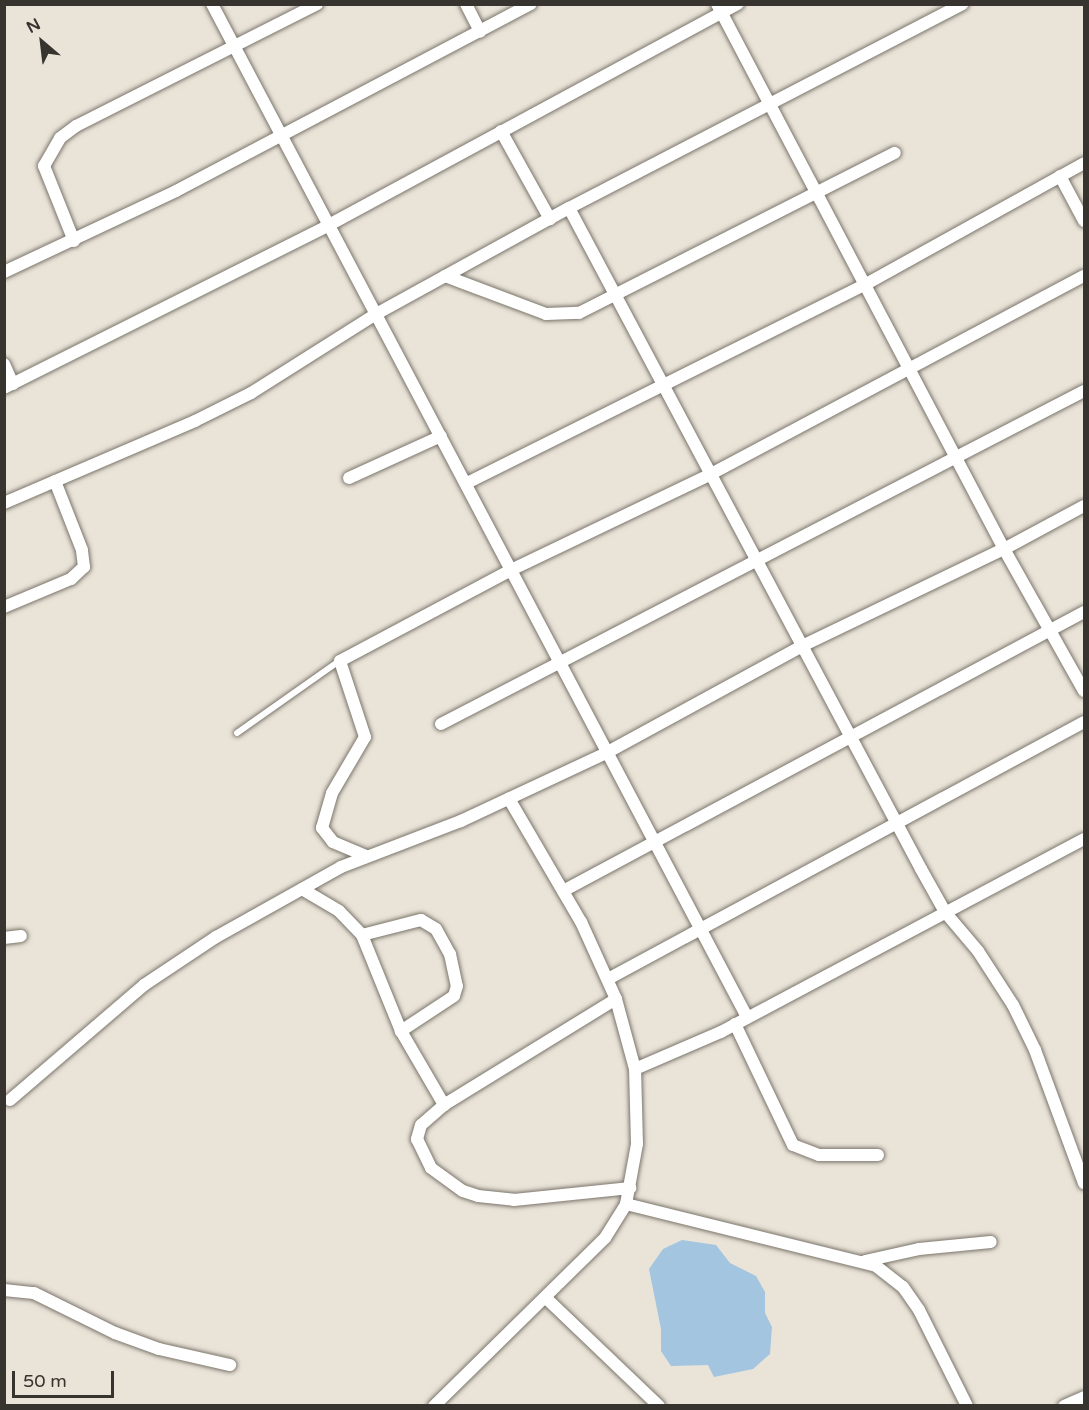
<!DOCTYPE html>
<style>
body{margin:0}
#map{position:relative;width:1089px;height:1410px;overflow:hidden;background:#e9e3d8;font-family:"Varela Round",sans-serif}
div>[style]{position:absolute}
.water>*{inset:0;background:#a3c5e0}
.roads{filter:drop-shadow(0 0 2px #7b756b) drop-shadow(0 0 2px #7b756b)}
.lane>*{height:6px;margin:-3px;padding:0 3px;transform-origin:3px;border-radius:3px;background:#fff}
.street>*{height:12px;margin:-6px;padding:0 6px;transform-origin:6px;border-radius:6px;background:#fff}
span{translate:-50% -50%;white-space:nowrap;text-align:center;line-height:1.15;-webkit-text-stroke:4.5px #e9e3d8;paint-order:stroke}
.frame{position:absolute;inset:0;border:6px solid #373430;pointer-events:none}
.north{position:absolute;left:12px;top:12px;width:60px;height:60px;-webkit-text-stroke:4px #e9e3d8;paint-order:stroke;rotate:332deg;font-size:16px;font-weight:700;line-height:24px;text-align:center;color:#373430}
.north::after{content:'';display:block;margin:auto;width:21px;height:27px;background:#373430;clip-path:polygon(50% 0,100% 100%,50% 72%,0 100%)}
.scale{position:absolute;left:12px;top:1371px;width:102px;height:27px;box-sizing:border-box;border:3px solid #373430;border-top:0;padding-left:8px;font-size:18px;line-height:21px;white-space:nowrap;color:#373430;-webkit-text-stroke:4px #e9e3d8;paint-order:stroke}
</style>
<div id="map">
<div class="water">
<i style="clip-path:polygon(682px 1240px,716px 1245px,730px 1263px,756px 1276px,765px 1292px,765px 1313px,772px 1327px,770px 1354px,753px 1369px,714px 1377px,708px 1365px,671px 1366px,661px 1351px,661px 1329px,649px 1269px,663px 1249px)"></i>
</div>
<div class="roads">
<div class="lane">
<i style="left:237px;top:733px;width:125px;rotate:-35.2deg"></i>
</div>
<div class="street">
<i style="left:212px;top:4px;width:1146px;rotate:62.16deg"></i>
<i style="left:466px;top:4px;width:31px;rotate:63deg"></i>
<i style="left:717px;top:4px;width:616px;rotate:62.23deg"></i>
<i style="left:1004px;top:549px;width:163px;rotate:60.6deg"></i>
<i style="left:501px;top:131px;width:101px;rotate:60.9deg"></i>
<i style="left:1060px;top:176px;width:51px;rotate:61.9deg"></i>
<i style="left:569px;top:208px;width:749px;rotate:61.96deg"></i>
<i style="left:921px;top:869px;width:49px;rotate:60.8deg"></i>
<i style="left:945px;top:912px;width:51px;rotate:49.8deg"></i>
<i style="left:978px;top:951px;width:64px;rotate:57.1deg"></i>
<i style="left:1013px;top:1005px;width:50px;rotate:63.9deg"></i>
<i style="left:1035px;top:1050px;width:142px;rotate:69.8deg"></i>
<i style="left:74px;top:241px;width:81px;rotate:-111.8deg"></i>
<i style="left:44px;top:166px;width:32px;rotate:-60deg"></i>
<i style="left:60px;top:138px;width:20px;rotate:-37deg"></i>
<i style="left:76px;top:126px;width:270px;rotate:-26.8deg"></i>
<i style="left:4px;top:272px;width:190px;rotate:-25.2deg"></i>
<i style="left:176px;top:191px;width:401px;rotate:-27.8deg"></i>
<i style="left:445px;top:276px;width:108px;rotate:20.6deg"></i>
<i style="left:546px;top:314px;width:33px;rotate:-2deg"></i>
<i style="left:579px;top:313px;width:354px;rotate:-26.9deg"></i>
<i style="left:4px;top:364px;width:22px;rotate:66deg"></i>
<i style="left:4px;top:388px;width:361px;rotate:-26.6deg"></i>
<i style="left:327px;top:226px;width:467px;rotate:-28.4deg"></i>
<i style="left:349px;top:478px;width:101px;rotate:-24.5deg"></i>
<i style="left:467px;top:483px;width:446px;rotate:-26.5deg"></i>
<i style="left:866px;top:284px;width:249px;rotate:-29deg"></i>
<i style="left:4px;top:503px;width:208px;rotate:-23.2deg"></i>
<i style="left:195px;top:421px;width:63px;rotate:-26.6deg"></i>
<i style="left:251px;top:393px;width:148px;rotate:-32.3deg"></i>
<i style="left:376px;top:314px;width:220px;rotate:-28.8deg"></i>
<i style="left:569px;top:208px;width:443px;rotate:-27.4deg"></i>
<i style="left:4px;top:607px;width:73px;rotate:-22.7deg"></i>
<i style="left:71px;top:579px;width:18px;rotate:-43deg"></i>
<i style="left:84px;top:567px;width:17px;rotate:-97deg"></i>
<i style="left:82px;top:550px;width:74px;rotate:-111.4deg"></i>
<i style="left:441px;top:724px;width:724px;rotate:-27.38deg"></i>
<i style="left:366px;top:856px;width:36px;rotate:-157deg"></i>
<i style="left:333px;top:842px;width:18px;rotate:-128deg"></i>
<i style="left:322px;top:828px;width:36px;rotate:-74deg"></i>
<i style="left:332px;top:793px;width:65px;rotate:-59.5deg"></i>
<i style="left:365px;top:737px;width:80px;rotate:-108.2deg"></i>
<i style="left:340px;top:661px;width:196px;rotate:-28deg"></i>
<i style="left:513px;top:569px;width:222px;rotate:-25.6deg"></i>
<i style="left:713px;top:473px;width:420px;rotate:-28deg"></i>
<i style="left:302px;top:889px;width:43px;rotate:30.7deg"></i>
<i style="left:339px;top:911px;width:33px;rotate:46deg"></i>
<i style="left:362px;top:935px;width:104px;rotate:67.9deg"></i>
<i style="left:401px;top:1031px;width:86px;rotate:59.8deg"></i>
<i style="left:563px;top:891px;width:591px;rotate:-28.17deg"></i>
<i style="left:362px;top:935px;width:61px;rotate:-14.3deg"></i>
<i style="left:421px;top:920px;width:17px;rotate:31deg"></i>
<i style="left:436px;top:929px;width:29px;rotate:61deg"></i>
<i style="left:450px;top:954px;width:33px;rotate:78deg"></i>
<i style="left:457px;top:986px;width:10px;rotate:107deg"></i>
<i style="left:454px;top:996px;width:64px;rotate:146.6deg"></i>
<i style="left:4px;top:938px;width:17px;rotate:-7deg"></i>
<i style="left:608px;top:979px;width:541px;rotate:-28.37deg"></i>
<i style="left:616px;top:999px;width:202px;rotate:148.4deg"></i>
<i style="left:444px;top:1105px;width:30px;rotate:139deg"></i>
<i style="left:421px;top:1125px;width:15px;rotate:106deg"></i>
<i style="left:417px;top:1139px;width:32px;rotate:64deg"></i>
<i style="left:431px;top:1168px;width:39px;rotate:36deg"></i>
<i style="left:463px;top:1191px;width:16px;rotate:18deg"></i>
<i style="left:478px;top:1196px;width:36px;rotate:6deg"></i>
<i style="left:514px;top:1200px;width:117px;rotate:-5.9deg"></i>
<i style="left:735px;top:1024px;width:134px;rotate:64.4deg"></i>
<i style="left:793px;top:1145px;width:28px;rotate:21deg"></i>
<i style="left:819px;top:1155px;width:59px"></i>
<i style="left:635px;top:1069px;width:94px;rotate:-23.3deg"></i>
<i style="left:721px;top:1032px;width:411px;rotate:-28deg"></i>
<i style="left:10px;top:1100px;width:177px;rotate:-40.6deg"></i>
<i style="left:144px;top:985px;width:87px;rotate:-33.7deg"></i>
<i style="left:216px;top:937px;width:143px;rotate:-29.2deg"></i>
<i style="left:341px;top:867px;width:129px;rotate:-21deg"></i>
<i style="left:461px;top:821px;width:160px;rotate:-25.1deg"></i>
<i style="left:606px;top:753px;width:223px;rotate:-28.6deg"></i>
<i style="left:802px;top:646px;width:224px;rotate:-25.7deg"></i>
<i style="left:1004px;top:549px;width:91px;rotate:-28.3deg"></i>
<i style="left:626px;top:1204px;width:258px;rotate:13.9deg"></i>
<i style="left:876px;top:1266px;width:34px;rotate:38deg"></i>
<i style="left:903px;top:1287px;width:28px;rotate:55deg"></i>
<i style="left:919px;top:1310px;width:107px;rotate:63.4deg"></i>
<i style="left:865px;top:1261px;width:55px;rotate:-12.5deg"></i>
<i style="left:919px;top:1249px;width:72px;rotate:-5.6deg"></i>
<i style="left:4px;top:1290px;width:30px;rotate:6deg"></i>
<i style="left:34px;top:1293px;width:90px;rotate:26.3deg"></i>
<i style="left:115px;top:1333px;width:47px;rotate:20deg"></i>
<i style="left:159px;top:1349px;width:73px;rotate:12.7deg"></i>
<i style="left:547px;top:1299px;width:155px;rotate:43.7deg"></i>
<i style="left:434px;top:1406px;width:240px;rotate:-44.5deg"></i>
<i style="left:605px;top:1238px;width:40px;rotate:-58deg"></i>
<i style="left:626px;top:1204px;width:61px;rotate:-79.6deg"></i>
<i style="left:637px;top:1144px;width:75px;rotate:-91.5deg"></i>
<i style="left:635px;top:1069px;width:73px;rotate:-105.2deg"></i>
<i style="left:616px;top:999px;width:85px;rotate:-114.4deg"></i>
<i style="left:581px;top:922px;width:143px;rotate:-120.3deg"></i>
<i style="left:1064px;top:1406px;width:22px;rotate:-24deg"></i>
</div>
</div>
<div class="frame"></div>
<div class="north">N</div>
<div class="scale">50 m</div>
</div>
